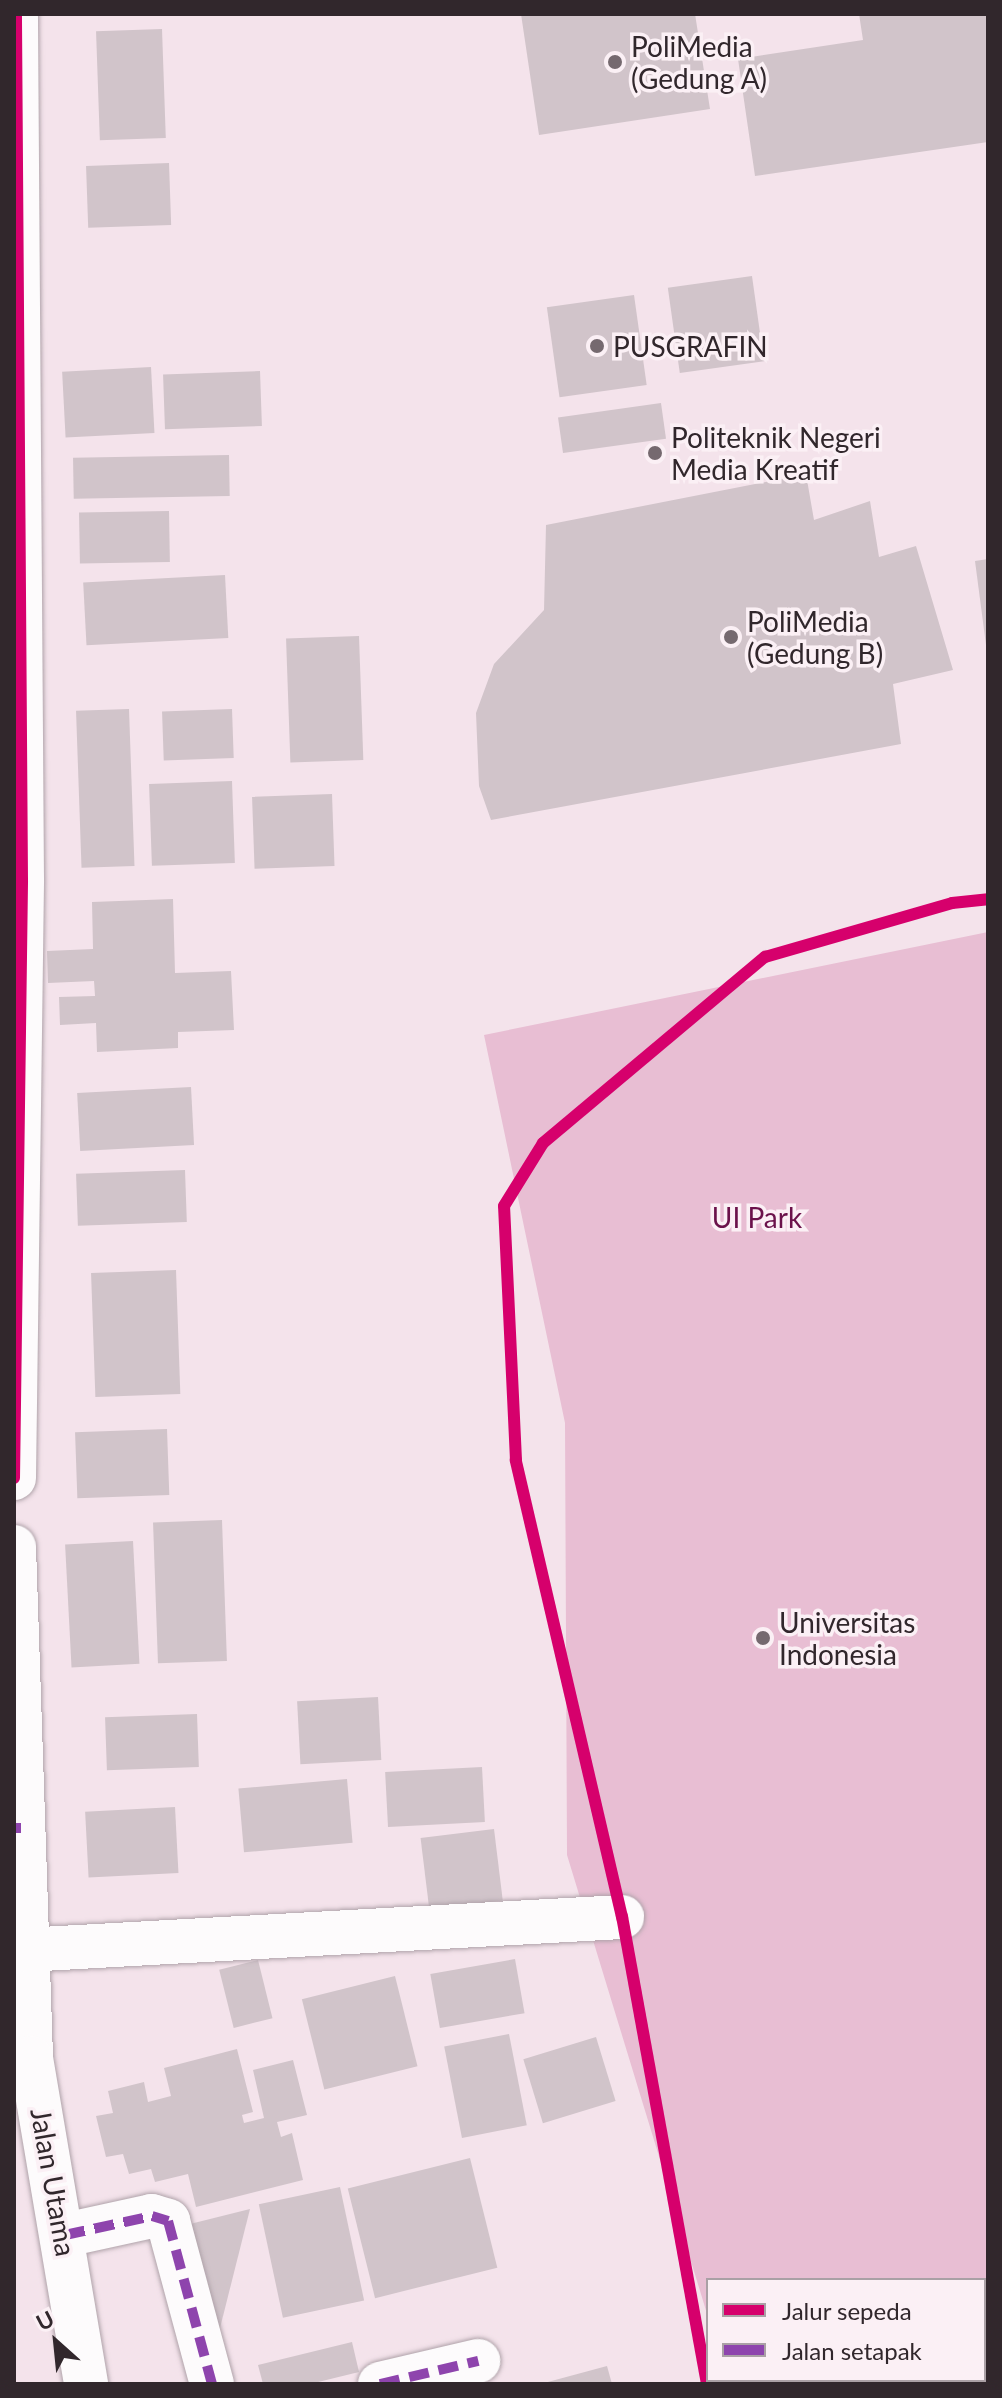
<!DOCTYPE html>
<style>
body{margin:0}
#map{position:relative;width:1002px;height:2398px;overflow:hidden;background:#f4e3eb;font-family:Lato,sans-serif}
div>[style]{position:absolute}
.green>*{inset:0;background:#e8bed3}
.building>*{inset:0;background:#d1c4ca;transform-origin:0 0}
.roads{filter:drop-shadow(0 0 2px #b0a3aa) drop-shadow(0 0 2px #b0a3aa)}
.minor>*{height:44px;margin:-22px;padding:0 22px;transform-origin:22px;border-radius:22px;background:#fdfbfc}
.quiet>*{height:10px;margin-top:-5px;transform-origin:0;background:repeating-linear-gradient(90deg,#8e44ad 0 20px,transparent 0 30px)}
.cycleway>*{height:12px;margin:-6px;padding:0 6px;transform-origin:6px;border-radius:6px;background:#d6006c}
.dots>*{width:22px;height:22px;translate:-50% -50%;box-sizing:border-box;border:4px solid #fbf0f5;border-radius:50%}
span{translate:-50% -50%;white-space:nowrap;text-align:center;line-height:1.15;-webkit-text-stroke:7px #fbf0f5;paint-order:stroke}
.poi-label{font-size:28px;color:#31272c}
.left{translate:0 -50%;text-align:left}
.park-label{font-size:28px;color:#6b124b}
.street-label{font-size:28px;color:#31272c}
.frame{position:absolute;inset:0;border:16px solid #31272c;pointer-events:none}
.legend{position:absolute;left:706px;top:2278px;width:280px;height:104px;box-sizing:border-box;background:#fbf0f5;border:2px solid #aaa0a5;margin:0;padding:10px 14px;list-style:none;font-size:24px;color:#31272c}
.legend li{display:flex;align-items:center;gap:16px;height:40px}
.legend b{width:40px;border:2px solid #aaa0a5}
.north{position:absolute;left:16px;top:2302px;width:80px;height:80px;-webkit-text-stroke:6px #fbf0f5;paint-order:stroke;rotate:333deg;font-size:22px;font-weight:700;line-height:32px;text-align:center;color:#31272c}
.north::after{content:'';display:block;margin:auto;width:28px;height:36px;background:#31272c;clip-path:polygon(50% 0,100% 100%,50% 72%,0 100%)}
</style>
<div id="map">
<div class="green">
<i style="clip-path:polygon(988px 932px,988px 2384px,728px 2384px,984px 2380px,984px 2280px,708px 2280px,708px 2317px,567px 1855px,565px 1423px,484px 1035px)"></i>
</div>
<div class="building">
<i style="clip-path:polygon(521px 14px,695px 14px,710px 109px,539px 135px)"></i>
<i style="clip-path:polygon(859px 14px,988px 14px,988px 142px,755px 176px,738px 59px,863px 40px)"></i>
<i style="left:162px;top:29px;width:109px;height:66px;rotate:88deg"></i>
<i style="left:169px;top:163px;width:62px;height:83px;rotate:88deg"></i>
<i style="left:752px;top:276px;width:86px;height:85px;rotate:82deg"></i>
<i style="left:634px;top:295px;width:91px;height:88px;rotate:82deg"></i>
<i style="left:151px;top:367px;width:66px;height:89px;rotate:87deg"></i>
<i style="left:260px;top:371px;width:55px;height:97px;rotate:88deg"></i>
<i style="left:661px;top:403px;width:36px;height:104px;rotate:82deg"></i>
<i style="left:229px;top:455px;width:41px;height:156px;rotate:89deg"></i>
<i style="clip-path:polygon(806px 474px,814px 520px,870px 501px,879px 557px,916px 546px,953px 670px,893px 684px,901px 744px,491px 820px,479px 786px,476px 713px,494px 664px,544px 610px,546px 525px)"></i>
<i style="left:169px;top:511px;width:51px;height:90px;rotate:89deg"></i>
<i style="clip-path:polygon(988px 559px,988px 645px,986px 645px,975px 561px)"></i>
<i style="left:225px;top:575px;width:63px;height:142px;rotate:87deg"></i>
<i style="left:359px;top:636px;width:124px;height:73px;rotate:88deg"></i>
<i style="left:129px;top:709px;width:157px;height:53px;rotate:88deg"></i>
<i style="left:232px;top:709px;width:49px;height:70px;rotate:88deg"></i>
<i style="left:232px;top:781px;width:82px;height:83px;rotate:88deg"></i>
<i style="left:332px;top:794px;width:72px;height:80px;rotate:88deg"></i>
<i style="clip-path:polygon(173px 899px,175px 973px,231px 971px,234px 1030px,178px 1032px,178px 1048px,97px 1052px,96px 1023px,60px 1025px,59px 997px,95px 996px,94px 981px,48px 983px,47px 951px,93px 949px,92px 902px)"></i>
<i style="left:191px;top:1087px;width:58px;height:114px;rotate:87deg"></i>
<i style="left:185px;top:1170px;width:52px;height:109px;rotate:88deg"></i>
<i style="left:176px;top:1270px;width:124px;height:85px;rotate:88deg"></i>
<i style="left:167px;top:1429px;width:66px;height:92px;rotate:88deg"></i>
<i style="left:222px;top:1520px;width:141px;height:69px;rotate:88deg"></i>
<i style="left:133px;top:1541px;width:123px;height:68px;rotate:87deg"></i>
<i style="left:378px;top:1697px;width:63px;height:81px;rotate:87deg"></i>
<i style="left:197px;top:1714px;width:53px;height:92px;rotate:88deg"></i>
<i style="left:482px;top:1767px;width:55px;height:97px;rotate:87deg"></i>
<i style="left:347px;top:1779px;width:64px;height:109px;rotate:85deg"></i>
<i style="left:175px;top:1807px;width:66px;height:90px;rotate:87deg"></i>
<i style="left:494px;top:1829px;width:72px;height:74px;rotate:83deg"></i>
<i style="left:515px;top:1959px;width:55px;height:86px;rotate:80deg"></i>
<i style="left:258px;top:1960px;width:60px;height:40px;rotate:76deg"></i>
<i style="left:395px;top:1976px;width:93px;height:96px;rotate:76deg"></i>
<i style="left:509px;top:2034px;width:93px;height:66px;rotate:79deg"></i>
<i style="left:596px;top:2037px;width:67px;height:76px;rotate:73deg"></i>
<i style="clip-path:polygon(237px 2049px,253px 2112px,242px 2115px,244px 2123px,264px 2118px,253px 2070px,293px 2060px,307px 2115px,277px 2122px,281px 2137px,292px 2133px,303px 2180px,196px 2207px,188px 2174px,155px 2182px,151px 2169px,129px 2174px,123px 2154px,106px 2157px,96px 2116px,113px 2113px,108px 2091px,144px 2082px,148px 2102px,171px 2096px,164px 2068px)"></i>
<i style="left:470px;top:2158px;width:113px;height:126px;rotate:76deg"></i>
<i style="left:340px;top:2187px;width:116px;height:83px;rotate:78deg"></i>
<i style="clip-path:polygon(250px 2209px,218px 2336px,190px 2224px)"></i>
<i style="clip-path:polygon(352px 2342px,359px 2372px,310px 2384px,263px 2384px,258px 2365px)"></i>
<i style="clip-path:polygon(607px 2366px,612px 2384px,544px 2384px,544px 2383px)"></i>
</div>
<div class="roads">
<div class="minor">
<i style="left:14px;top:1478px;width:598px;rotate:-89.23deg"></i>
<i style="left:22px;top:880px;width:866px;rotate:-90.4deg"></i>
<i style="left:14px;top:1547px;width:511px;rotate:88.09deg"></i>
<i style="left:31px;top:2058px;width:331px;rotate:80.4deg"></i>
<i style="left:24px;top:1950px;width:599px;rotate:-3.16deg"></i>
<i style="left:65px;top:2235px;width:89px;rotate:-12.3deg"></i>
<i style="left:152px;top:2216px;width:17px;rotate:17deg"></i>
<i style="left:168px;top:2221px;width:169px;rotate:74.9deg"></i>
<i style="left:380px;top:2384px;width:101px;rotate:-13.2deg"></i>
</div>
</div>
<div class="quiet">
<i style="left:14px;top:1828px;width:7px"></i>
<i style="left:65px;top:2235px;width:89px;rotate:-12.3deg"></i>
<i style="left:152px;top:2216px;width:17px;rotate:17deg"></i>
<i style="left:168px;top:2221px;width:169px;rotate:74.9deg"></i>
<i style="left:380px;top:2384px;width:101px;rotate:-13.2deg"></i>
</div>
<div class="cycleway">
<i style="left:14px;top:1478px;width:598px;rotate:-89.23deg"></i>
<i style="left:22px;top:880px;width:866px;rotate:-90.4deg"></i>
<i style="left:707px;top:2384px;width:475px;rotate:-100.3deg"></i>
<i style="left:622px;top:1917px;width:469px;rotate:-103.1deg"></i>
<i style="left:516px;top:1460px;width:254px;rotate:-92.7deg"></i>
<i style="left:504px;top:1206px;width:74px;rotate:-58.2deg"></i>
<i style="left:543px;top:1143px;width:290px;rotate:-40deg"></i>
<i style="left:765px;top:957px;width:195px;rotate:-16.1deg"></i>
<i style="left:952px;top:903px;width:36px;rotate:-6deg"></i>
</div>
<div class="dots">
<i style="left:615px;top:62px;background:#75696f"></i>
<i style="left:597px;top:346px;background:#75696f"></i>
<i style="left:655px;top:453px;background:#75696f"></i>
<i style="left:731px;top:637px;background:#75696f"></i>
<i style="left:763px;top:1638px;background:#75696f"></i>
</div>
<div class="poi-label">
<span class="left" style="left:631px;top:62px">PoliMedia<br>(Gedung A)</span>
<span class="left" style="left:613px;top:346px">PUSGRAFIN</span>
<span class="left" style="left:671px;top:453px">Politeknik Negeri<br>Media Kreatif</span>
<span class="left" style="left:747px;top:637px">PoliMedia<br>(Gedung B)</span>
<span class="left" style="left:779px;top:1638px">Universitas<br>Indonesia</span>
</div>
<div class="park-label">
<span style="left:757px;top:1217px">UI Park</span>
</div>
<div class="street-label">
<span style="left:54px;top:2182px;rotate:80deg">Jalan Utama</span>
</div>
<div class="frame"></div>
<ul class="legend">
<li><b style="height:10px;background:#d6006c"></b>Jalur sepeda</li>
<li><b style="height:10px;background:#8e44ad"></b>Jalan setapak</li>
</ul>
<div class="north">U</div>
</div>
